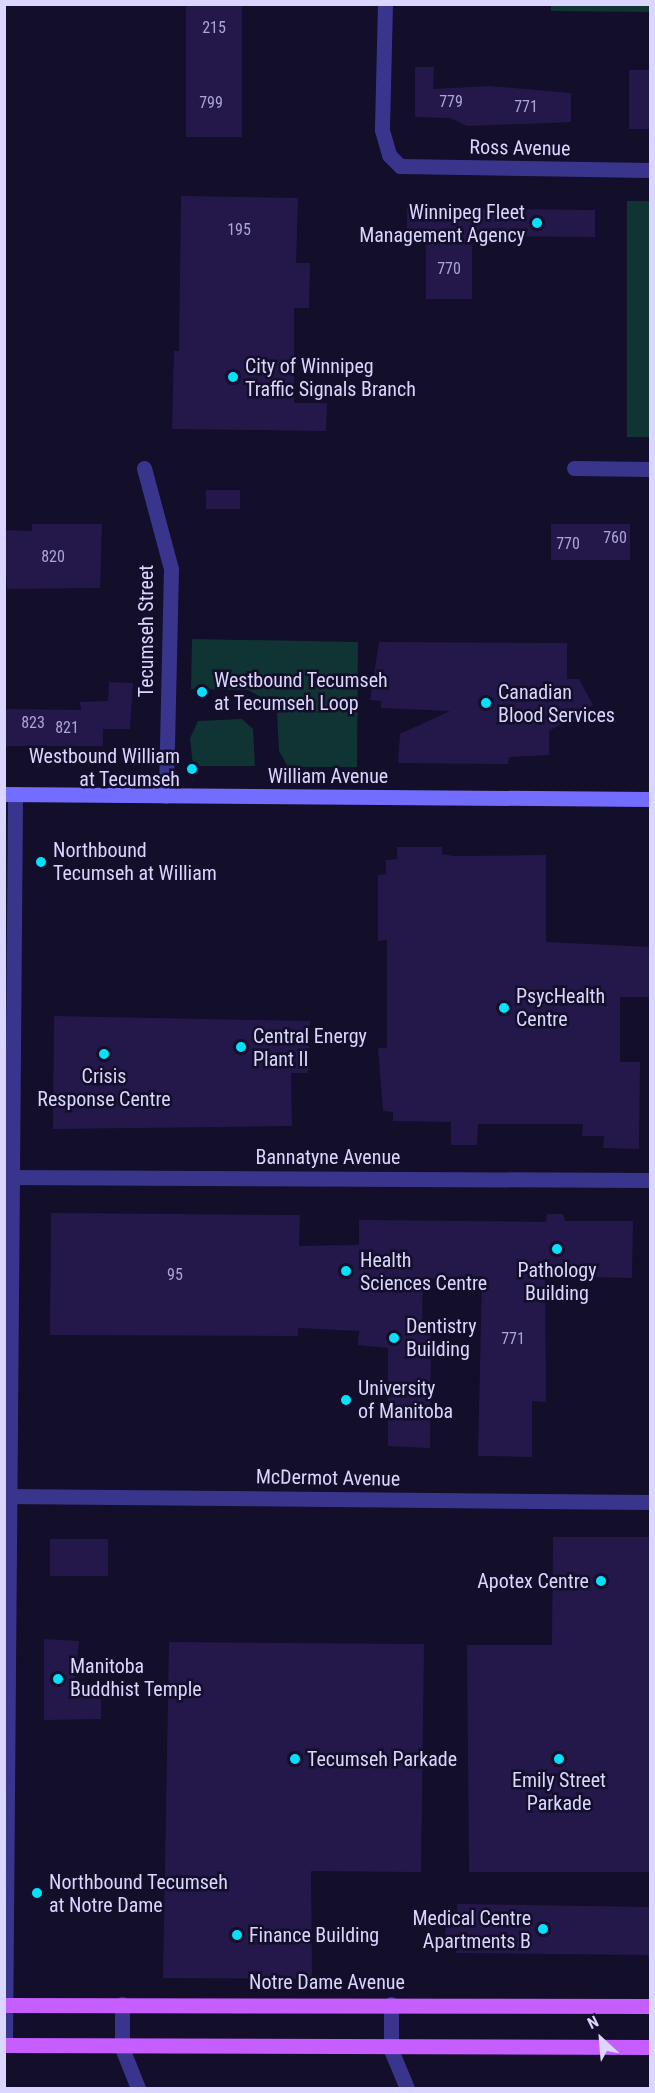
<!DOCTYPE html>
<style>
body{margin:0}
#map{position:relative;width:655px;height:2093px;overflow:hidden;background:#130e29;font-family:"Roboto Condensed",sans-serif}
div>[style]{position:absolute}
.green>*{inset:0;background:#103333;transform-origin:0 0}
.building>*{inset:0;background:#24184b;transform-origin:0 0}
.minor>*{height:15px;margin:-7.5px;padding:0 7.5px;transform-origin:7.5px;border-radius:7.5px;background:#3a358c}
.tertiary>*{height:15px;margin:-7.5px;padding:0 7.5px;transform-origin:7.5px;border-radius:7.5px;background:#3a358c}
.secondary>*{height:15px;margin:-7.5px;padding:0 7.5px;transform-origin:7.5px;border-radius:7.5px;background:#736dff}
.primary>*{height:15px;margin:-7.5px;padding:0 7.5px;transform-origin:7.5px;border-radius:7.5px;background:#c55dff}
.dots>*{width:16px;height:16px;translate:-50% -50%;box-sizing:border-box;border:3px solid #130e29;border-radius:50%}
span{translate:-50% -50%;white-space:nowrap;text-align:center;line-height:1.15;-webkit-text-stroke:5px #130e29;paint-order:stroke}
.number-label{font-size:16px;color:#ada6d2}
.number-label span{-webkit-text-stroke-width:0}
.street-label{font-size:20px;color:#dbd6ff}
.poi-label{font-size:20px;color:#dbd6ff}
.right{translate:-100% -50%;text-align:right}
.left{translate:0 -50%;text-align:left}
.frame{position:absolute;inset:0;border:6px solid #dbd6ff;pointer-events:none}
.north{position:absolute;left:571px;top:2009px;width:60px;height:60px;-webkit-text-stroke:4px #130e29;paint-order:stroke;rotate:334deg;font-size:16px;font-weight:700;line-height:24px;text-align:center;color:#dbd6ff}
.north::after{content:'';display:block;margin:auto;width:21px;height:27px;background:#dbd6ff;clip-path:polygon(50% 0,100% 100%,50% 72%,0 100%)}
</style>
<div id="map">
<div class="green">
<i style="clip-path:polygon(551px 5px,650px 5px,650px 12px,551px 11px)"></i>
<i style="left:627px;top:201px;width:23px;height:236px"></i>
<i style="clip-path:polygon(192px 639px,358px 642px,357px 767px,288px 767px,279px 751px,277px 713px,268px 701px,248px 690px,191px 689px)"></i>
<i style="clip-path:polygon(242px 719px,253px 729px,255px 766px,193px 766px,190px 738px,198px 721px)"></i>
</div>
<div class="building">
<i style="left:186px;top:4px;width:56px;height:133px"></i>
<i style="clip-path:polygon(415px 67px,434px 67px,433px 89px,489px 86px,571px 93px,571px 122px,467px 126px,450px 118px,415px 117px)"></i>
<i style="left:629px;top:70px;width:22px;height:59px"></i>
<i style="clip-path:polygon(181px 196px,298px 198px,296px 263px,310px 263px,309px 308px,294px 308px,294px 403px,327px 403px,326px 431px,172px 429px,174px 351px,179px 351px)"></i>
<i style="clip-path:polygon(407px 208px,595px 210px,595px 237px,472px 236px,472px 299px,426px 299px,426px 237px,407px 237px)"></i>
<i style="left:206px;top:490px;width:34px;height:19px"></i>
<i style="clip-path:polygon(32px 524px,102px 524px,100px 588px,7px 589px,4px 530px,32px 531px)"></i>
<i style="left:630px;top:524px;width:36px;height:79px;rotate:90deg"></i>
<i style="clip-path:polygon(379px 642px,567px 643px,567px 679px,579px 679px,593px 705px,549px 731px,549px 755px,509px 757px,508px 764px,398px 763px,400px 734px,450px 711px,381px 708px,381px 701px,370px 700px)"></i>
<i style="clip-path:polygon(109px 682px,133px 683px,130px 729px,103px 729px,103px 746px,4px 746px,4px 709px,81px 710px,80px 702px,108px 701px)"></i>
<i style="clip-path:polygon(397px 847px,442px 847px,442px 854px,453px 856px,546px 855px,546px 942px,651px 947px,651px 997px,620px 997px,620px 1062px,640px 1062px,639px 1149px,603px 1148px,604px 1136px,582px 1136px,583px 1124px,478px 1124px,477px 1145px,451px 1145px,451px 1122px,393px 1121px,393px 1112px,383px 1111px,378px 1048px,387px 1048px,387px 940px,378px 941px,378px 875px,386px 874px,386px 860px,397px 859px)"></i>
<i style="clip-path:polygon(54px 1016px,310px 1021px,308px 1073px,291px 1073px,292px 1126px,53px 1129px)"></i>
<i style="clip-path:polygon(51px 1213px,300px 1215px,299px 1246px,359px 1245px,359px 1220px,546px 1222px,547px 1214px,563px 1214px,565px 1221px,633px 1221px,632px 1278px,545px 1276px,546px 1402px,532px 1401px,532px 1457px,478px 1456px,482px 1276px,423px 1279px,422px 1329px,431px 1329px,430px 1448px,388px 1446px,388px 1348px,358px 1345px,359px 1331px,298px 1328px,298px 1336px,50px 1335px)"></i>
<i style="clip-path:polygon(553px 1537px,651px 1537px,651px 1872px,469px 1872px,467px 1645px,552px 1645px)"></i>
<i style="left:108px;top:1539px;width:37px;height:58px;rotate:90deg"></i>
<i style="clip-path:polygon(44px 1639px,79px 1641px,73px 1695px,101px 1695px,101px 1719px,44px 1720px)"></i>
<i style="clip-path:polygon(169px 1642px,424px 1644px,421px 1872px,311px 1871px,312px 1979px,163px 1978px)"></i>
<i style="clip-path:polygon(457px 1904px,651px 1907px,651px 1955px,456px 1953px,456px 1939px,445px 1939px,446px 1919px,457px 1919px)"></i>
</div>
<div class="minor">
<i style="left:385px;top:4px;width:126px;rotate:91.4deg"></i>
<i style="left:382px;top:130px;width:26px;rotate:74deg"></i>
<i style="left:389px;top:155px;width:16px;rotate:45deg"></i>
<i style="left:400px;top:166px;width:250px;rotate:0.9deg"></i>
<i style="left:144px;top:468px;width:105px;rotate:75deg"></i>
<i style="left:171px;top:569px;width:227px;rotate:91.3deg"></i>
<i style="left:574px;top:468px;width:76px;rotate:0.8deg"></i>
<i style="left:4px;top:1177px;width:646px;rotate:0.27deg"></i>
<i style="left:122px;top:2004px;width:44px;rotate:90deg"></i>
<i style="left:122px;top:2048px;width:43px;rotate:68.2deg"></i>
<i style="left:391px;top:2004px;width:46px;rotate:90deg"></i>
<i style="left:391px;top:2050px;width:41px;rotate:67.2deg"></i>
<i style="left:5px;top:2045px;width:1251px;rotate:-89.54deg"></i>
</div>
<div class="tertiary">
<i style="left:4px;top:1496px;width:646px;rotate:0.53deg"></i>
</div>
<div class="secondary">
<i style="left:4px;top:794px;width:646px;rotate:0.44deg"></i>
</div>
<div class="primary">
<i style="left:4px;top:2005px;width:646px;rotate:0.09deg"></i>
<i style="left:4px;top:2045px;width:646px;rotate:0.18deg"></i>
</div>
<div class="dots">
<i style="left:537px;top:223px;background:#02e2ff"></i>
<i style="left:233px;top:377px;background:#02e2ff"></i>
<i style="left:202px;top:692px;background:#02e2ff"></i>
<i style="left:486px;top:703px;background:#02e2ff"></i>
<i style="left:192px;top:769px;background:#02e2ff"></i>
<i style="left:41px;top:862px;background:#02e2ff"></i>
<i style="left:504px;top:1008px;background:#02e2ff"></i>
<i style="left:241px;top:1047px;background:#02e2ff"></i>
<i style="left:104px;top:1054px;background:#02e2ff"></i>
<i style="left:557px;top:1249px;background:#02e2ff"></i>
<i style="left:346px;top:1271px;background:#02e2ff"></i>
<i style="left:394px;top:1338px;background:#02e2ff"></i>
<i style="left:346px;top:1400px;background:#02e2ff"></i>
<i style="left:601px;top:1581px;background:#02e2ff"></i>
<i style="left:58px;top:1679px;background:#02e2ff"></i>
<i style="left:295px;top:1759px;background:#02e2ff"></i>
<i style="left:559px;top:1759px;background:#02e2ff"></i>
<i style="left:37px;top:1893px;background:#02e2ff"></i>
<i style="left:543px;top:1929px;background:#02e2ff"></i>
<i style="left:237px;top:1935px;background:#02e2ff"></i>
</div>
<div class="number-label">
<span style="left:214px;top:28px">215</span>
<span style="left:451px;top:102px">779</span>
<span style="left:211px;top:103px">799</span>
<span style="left:526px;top:107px">771</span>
<span style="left:239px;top:230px">195</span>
<span style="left:449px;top:269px">770</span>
<span style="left:615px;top:538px">760</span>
<span style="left:568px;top:544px">770</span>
<span style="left:53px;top:557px">820</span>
<span style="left:33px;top:723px">823</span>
<span style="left:67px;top:728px">821</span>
<span style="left:175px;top:1275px">95</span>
<span style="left:513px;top:1339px">771</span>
</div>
<div class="street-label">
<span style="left:520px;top:148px;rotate:1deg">Ross Avenue</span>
<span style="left:146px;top:631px;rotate:-90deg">Tecumseh Street</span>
<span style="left:328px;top:776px">William Avenue</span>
<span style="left:328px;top:1157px">Bannatyne Avenue</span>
<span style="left:328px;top:1478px;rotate:1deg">McDermot Avenue</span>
<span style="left:327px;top:1982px">Notre Dame Avenue</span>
</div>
<div class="poi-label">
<span class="right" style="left:525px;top:224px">Winnipeg Fleet<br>Management Agency</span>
<span class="left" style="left:245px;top:378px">City of Winnipeg<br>Traffic Signals Branch</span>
<span class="left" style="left:214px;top:692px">Westbound Tecumseh<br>at Tecumseh Loop</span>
<span class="left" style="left:498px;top:704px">Canadian<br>Blood Services</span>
<span class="right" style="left:180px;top:768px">Westbound William<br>at Tecumseh</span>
<span class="left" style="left:53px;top:862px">Northbound<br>Tecumseh at William</span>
<span class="left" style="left:516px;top:1008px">PsycHealth<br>Centre</span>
<span class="left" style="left:253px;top:1048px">Central Energy<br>Plant II</span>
<span style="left:104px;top:1088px">Crisis<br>Response Centre</span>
<span class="left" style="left:360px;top:1272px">Health<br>Sciences Centre</span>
<span style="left:557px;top:1282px">Pathology<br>Building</span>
<span class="left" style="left:406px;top:1338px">Dentistry<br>Building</span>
<span class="left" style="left:358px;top:1400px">University<br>of Manitoba</span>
<span class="right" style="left:589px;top:1581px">Apotex Centre</span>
<span class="left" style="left:70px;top:1678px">Manitoba<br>Buddhist Temple</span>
<span class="left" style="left:307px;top:1759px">Tecumseh Parkade</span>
<span style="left:559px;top:1792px">Emily Street<br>Parkade</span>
<span class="left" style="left:49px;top:1894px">Northbound Tecumseh<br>at Notre Dame</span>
<span class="right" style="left:531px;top:1930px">Medical Centre<br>Apartments B</span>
<span class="left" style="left:249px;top:1935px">Finance Building</span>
</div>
<div class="frame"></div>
<div class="north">N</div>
</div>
